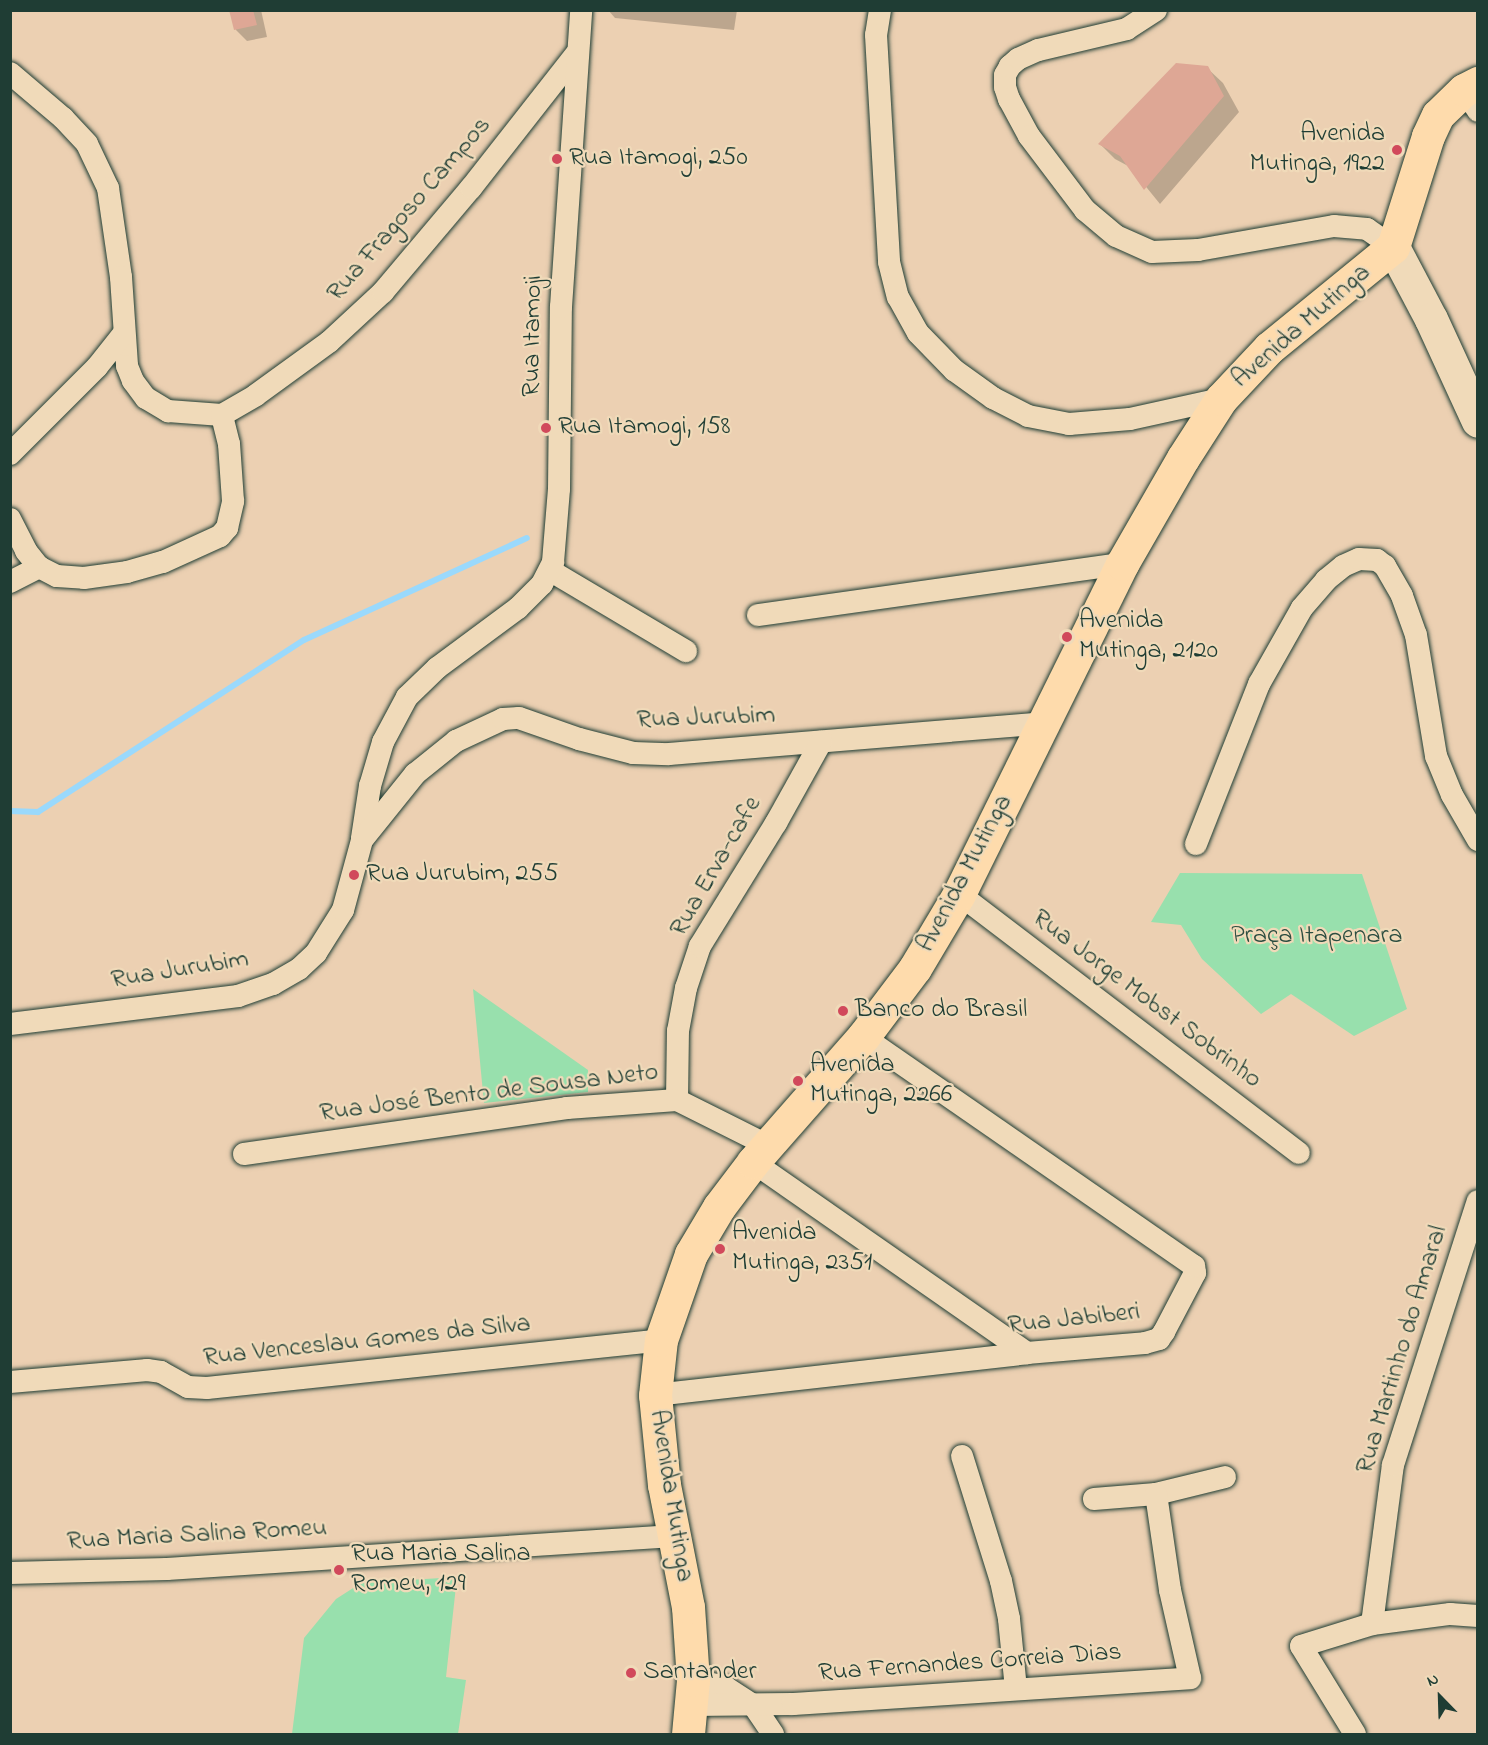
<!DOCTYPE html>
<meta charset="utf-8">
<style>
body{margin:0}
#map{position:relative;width:1488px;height:1745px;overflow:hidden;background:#ecd0b2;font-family:"Indie Flower",sans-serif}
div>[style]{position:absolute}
.green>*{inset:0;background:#98e0ad}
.shadow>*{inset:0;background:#0003}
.stream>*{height:6px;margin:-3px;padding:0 3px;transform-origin:3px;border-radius:3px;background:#9ad9fc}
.building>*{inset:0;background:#dea795}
.roads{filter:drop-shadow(0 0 2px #1f3d34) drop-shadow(0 0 2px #1f3d34)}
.street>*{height:22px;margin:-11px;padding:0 11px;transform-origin:11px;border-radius:11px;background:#f0dab9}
.secondary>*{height:33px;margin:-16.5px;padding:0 16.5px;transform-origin:16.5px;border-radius:16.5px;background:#f0dab9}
.primary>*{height:33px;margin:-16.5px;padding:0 16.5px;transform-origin:16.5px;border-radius:16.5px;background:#fedbac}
.dots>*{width:16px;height:16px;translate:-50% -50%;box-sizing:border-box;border:3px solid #f0dab9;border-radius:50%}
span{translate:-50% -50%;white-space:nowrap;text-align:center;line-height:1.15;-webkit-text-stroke:4.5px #f0dab9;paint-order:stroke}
.poi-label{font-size:26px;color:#1f3d34}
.right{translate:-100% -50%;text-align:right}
.left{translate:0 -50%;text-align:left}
.street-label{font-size:26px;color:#1f3d34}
.park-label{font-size:26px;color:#2b4d40}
.frame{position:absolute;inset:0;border:12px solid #1f3d34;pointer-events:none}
.north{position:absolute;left:1410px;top:1667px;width:60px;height:60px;-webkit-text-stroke:4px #f0dab9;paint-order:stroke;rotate:337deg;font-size:16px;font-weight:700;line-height:24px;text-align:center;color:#1f3d34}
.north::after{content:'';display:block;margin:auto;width:21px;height:27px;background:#1f3d34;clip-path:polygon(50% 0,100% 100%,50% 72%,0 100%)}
</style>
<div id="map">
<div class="green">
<i style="clip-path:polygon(1180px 873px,1362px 874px,1407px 1009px,1354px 1036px,1291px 994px,1261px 1014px,1202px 959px,1181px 925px,1151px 922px)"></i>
<i style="clip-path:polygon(473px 989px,588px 1070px,588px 1092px,484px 1103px)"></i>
<i style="clip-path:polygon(457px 1577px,446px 1677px,466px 1680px,458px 1734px,292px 1734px,304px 1638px,336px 1599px,361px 1583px)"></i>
</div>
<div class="shadow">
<i style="clip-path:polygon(230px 10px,261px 10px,267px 37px,247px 41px,236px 30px)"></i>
<i style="clip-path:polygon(608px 10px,737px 10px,734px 30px,615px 18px)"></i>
<i style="clip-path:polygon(1207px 68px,1223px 83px,1239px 112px,1160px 204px,1130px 167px,1115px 159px,1100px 144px)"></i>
</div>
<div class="stream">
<i style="left:10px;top:811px;width:28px;rotate:2deg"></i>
<i style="left:38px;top:812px;width:317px;rotate:-32.9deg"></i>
<i style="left:304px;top:640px;width:245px;rotate:-24.6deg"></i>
</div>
<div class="building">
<i style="clip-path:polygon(229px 10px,253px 10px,257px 25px,234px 30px)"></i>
<i style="clip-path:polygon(1176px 63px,1208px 66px,1224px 96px,1144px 190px,1120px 156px,1098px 144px)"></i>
</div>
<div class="roads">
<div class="street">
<i style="left:880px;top:10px;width:25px;rotate:99deg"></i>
<i style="left:876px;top:35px;width:227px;rotate:86.7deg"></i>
<i style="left:889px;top:262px;width:36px;rotate:76deg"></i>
<i style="left:898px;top:297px;width:41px;rotate:60.9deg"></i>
<i style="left:918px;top:333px;width:52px;rotate:45.8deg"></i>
<i style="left:954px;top:370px;width:48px;rotate:35.7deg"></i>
<i style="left:993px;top:398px;width:39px;rotate:27deg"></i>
<i style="left:1028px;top:416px;width:42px;rotate:11deg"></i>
<i style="left:1069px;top:424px;width:61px;rotate:-4.7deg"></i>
<i style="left:1130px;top:419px;width:93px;rotate:-12.4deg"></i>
<i style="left:1156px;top:10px;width:35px;rotate:147deg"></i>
<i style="left:1127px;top:29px;width:91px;rotate:166.7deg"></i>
<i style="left:1038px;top:50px;width:22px;rotate:156deg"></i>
<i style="left:1018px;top:59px;width:11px;rotate:139deg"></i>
<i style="left:1010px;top:66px;width:10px;rotate:119deg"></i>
<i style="left:1005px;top:75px;width:12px;rotate:90deg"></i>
<i style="left:1005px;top:87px;width:13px;rotate:72deg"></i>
<i style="left:1009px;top:99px;width:42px;rotate:61.6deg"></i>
<i style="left:1029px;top:136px;width:93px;rotate:52.9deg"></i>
<i style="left:1085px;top:210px;width:40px;rotate:40deg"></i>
<i style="left:1116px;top:236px;width:39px;rotate:24deg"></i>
<i style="left:1152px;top:252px;width:46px;rotate:-2.5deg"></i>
<i style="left:1198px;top:250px;width:138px;rotate:-10deg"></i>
<i style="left:1334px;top:226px;width:33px;rotate:5deg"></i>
<i style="left:1367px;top:229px;width:32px;rotate:35deg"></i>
<i style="left:10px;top:73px;width:70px;rotate:40.3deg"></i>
<i style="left:63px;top:118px;width:35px;rotate:47deg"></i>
<i style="left:87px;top:144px;width:49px;rotate:64.5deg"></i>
<i style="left:108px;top:188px;width:90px;rotate:81.7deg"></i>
<i style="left:121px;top:277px;width:89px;rotate:86.1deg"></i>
<i style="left:127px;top:366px;width:16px;rotate:68deg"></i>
<i style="left:133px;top:381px;width:21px;rotate:53deg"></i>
<i style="left:146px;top:398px;width:26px;rotate:31deg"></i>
<i style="left:168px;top:411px;width:54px;rotate:4.2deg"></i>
<i style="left:222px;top:415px;width:39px;rotate:-30deg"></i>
<i style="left:256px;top:395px;width:90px;rotate:-36deg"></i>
<i style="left:329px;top:342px;width:74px;rotate:-42.8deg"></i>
<i style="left:383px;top:292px;width:136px;rotate:-49.8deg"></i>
<i style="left:471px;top:188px;width:172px;rotate:-51.9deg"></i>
<i style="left:1464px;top:90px;width:25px;rotate:56deg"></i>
<i style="left:10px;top:454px;width:123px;rotate:-45deg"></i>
<i style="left:97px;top:367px;width:43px;rotate:-51.5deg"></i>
<i style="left:10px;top:519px;width:36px;rotate:63deg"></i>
<i style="left:26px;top:551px;width:21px;rotate:51deg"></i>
<i style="left:551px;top:571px;width:157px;rotate:30.7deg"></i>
<i style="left:10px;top:582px;width:33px;rotate:-27deg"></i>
<i style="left:39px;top:567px;width:20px;rotate:27deg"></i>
<i style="left:57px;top:576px;width:27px;rotate:4deg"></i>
<i style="left:84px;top:578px;width:43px;rotate:-7.9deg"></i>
<i style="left:127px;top:572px;width:37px;rotate:-16deg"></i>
<i style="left:163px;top:562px;width:63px;rotate:-24.5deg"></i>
<i style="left:220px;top:536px;width:11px;rotate:-49deg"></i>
<i style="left:227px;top:528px;width:28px;rotate:-77deg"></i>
<i style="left:233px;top:501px;width:57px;rotate:-94deg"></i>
<i style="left:229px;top:444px;width:30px;rotate:-104deg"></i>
<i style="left:758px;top:615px;width:368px;rotate:-8deg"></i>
<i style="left:362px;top:838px;width:53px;rotate:-81.3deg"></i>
<i style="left:370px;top:786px;width:46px;rotate:-73.5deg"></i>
<i style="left:383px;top:742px;width:51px;rotate:-61.9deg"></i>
<i style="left:407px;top:697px;width:42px;rotate:-44deg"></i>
<i style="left:437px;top:668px;width:101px;rotate:-36.5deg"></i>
<i style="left:518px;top:608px;width:34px;rotate:-45deg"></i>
<i style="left:542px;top:584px;width:25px;rotate:-63deg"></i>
<i style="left:553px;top:562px;width:73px;rotate:-85.3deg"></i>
<i style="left:559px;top:489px;width:182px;rotate:-89.4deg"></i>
<i style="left:561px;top:307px;width:298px;rotate:-86.1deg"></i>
<i style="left:1196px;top:844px;width:172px;rotate:-68.5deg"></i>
<i style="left:1259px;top:684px;width:87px;rotate:-60.5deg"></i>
<i style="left:1302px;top:608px;width:37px;rotate:-49deg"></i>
<i style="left:1326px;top:580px;width:22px;rotate:-39deg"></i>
<i style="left:1343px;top:566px;width:17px;rotate:-24deg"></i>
<i style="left:1359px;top:559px;width:18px;rotate:3deg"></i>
<i style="left:1377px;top:560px;width:10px;rotate:37deg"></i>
<i style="left:1385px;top:566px;width:34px;rotate:60deg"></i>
<i style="left:1402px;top:596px;width:41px;rotate:70.3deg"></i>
<i style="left:1416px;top:635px;width:123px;rotate:80.6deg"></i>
<i style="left:1436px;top:756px;width:42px;rotate:67.7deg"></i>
<i style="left:1452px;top:795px;width:52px;rotate:60deg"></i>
<i style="left:959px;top:894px;width:427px;rotate:37.3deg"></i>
<i style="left:10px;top:1024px;width:230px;rotate:-7deg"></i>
<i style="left:238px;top:996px;width:37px;rotate:-19deg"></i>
<i style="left:273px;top:984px;width:30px;rotate:-30deg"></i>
<i style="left:299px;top:969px;width:23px;rotate:-43deg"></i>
<i style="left:316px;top:953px;width:51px;rotate:-57.9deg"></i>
<i style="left:343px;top:910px;width:73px;rotate:-74.8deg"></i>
<i style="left:362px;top:840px;width:85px;rotate:-51.2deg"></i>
<i style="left:415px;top:774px;width:53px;rotate:-38.8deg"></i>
<i style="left:456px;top:741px;width:52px;rotate:-25.1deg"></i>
<i style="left:503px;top:719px;width:16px;rotate:-4deg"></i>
<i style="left:519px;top:718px;width:64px;rotate:19.3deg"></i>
<i style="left:579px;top:739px;width:56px;rotate:14.5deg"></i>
<i style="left:633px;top:753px;width:36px;rotate:2deg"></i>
<i style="left:669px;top:754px;width:376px;rotate:-4.7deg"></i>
<i style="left:677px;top:1100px;width:69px;rotate:-89.2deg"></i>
<i style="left:678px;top:1031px;width:44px;rotate:-79.5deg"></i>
<i style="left:686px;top:988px;width:44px;rotate:-71.6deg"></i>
<i style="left:700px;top:946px;width:145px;rotate:-58.3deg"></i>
<i style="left:776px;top:823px;width:93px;rotate:-60.9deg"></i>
<i style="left:244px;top:1154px;width:326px;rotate:-8.1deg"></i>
<i style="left:567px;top:1108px;width:110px;rotate:-4.2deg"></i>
<i style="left:677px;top:1100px;width:101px;rotate:26.6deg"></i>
<i style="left:753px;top:1162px;width:334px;rotate:34.9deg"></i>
<i style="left:10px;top:1382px;width:138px;rotate:-5deg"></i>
<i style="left:147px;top:1370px;width:14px;rotate:8deg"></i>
<i style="left:161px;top:1372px;width:31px;rotate:29deg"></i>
<i style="left:188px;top:1387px;width:19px;rotate:3deg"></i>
<i style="left:207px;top:1388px;width:457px;rotate:-6deg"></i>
<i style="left:655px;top:1395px;width:374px;rotate:-6.4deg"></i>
<i style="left:1027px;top:1353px;width:118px;rotate:-4.8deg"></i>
<i style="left:1145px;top:1343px;width:15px;rotate:-16deg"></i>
<i style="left:1159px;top:1339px;width:9px;rotate:-54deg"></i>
<i style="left:1164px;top:1332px;width:67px;rotate:-62.3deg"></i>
<i style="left:1195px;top:1273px;width:7px;rotate:-98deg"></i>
<i style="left:1194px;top:1266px;width:402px;rotate:-145.3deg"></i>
<i style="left:962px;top:1456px;width:131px;rotate:72.7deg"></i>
<i style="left:1001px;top:1581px;width:39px;rotate:78deg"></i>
<i style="left:1009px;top:1619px;width:70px;rotate:84.3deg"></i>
<i style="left:1094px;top:1499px;width:62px;rotate:-4.6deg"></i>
<i style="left:1156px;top:1494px;width:71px;rotate:-13.8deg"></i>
<i style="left:10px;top:1573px;width:157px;rotate:-1.5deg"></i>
<i style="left:167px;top:1569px;width:508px;rotate:-3.72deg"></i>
<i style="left:1372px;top:1624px;width:160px;rotate:-82.5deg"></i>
<i style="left:1393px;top:1465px;width:277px;rotate:-72.2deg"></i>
<i style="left:693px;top:1680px;width:33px;rotate:12deg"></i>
<i style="left:725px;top:1687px;width:35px;rotate:33deg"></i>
<i style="left:754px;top:1706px;width:34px;rotate:56deg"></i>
<i style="left:691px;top:1705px;width:102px;rotate:-0.6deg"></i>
<i style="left:793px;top:1704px;width:398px;rotate:-3.7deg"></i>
<i style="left:1190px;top:1678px;width:90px;rotate:-102.8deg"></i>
<i style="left:1170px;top:1590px;width:97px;rotate:-98.3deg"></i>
<i style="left:1355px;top:1734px;width:103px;rotate:-121.5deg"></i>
<i style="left:1301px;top:1646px;width:74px;rotate:-17.2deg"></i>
<i style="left:1372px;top:1624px;width:79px;rotate:-7.3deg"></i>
<i style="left:1450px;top:1614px;width:28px;rotate:4deg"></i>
</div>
<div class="secondary">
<i style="left:1393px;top:247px;width:81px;rotate:62.2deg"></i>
<i style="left:1431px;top:319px;width:112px;rotate:65.3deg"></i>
</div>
<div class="primary">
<i style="left:688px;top:1734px;width:54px;rotate:-84.7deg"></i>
<i style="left:693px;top:1680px;width:73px;rotate:-93.9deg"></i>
<i style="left:688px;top:1607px;width:124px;rotate:-101.1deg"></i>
<i style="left:664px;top:1485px;width:90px;rotate:-95.7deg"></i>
<i style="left:655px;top:1395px;width:55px;rotate:-83.8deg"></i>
<i style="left:661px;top:1340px;width:91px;rotate:-70.8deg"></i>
<i style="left:691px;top:1254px;width:55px;rotate:-59.2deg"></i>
<i style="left:719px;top:1207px;width:56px;rotate:-52.9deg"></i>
<i style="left:753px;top:1162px;width:167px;rotate:-48.7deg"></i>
<i style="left:863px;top:1037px;width:86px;rotate:-53deg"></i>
<i style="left:915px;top:968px;width:86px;rotate:-59.3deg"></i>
<i style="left:959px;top:894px;width:368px;rotate:-63.7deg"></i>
<i style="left:1122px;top:564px;width:122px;rotate:-60.1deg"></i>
<i style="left:1183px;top:458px;width:70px;rotate:-57.2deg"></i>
<i style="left:1221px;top:399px;width:70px;rotate:-46.7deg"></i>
<i style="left:1269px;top:348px;width:160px;rotate:-39.2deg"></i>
<i style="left:1393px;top:247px;width:116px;rotate:-72.5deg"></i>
<i style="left:1428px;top:136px;width:23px;rotate:-65deg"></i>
<i style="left:1438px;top:115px;width:36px;rotate:-44deg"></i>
<i style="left:1464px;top:90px;width:16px;rotate:-27deg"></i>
</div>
</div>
<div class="dots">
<i style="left:1397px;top:150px;background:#d1495b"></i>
<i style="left:557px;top:159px;background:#d1495b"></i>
<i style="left:546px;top:428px;background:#d1495b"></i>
<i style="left:1067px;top:637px;background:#d1495b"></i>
<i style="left:354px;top:875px;background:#d1495b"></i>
<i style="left:843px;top:1011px;background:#d1495b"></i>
<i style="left:798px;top:1081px;background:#d1495b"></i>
<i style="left:720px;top:1249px;background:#d1495b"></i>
<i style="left:339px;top:1570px;background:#d1495b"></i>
<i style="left:631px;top:1673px;background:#d1495b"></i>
</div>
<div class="poi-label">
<span class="right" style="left:1385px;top:150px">Avenida<br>Mutinga, 1922</span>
<span class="left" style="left:569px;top:159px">Rua Itamogi, 250</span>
<span class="left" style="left:558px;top:428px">Rua Itamogi, 158</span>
<span class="left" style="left:1079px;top:637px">Avenida<br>Mutinga, 2120</span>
<span class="left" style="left:366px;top:875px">Rua Jurubim, 255</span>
<span class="left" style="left:855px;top:1011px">Banco do Brasil</span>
<span class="left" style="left:810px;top:1081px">Avenida<br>Mutinga, 2266</span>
<span class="left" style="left:732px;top:1249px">Avenida<br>Mutinga, 2351</span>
<span class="left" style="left:351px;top:1570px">Rua Maria Salina<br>Romeu, 129</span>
<span class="left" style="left:643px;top:1673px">Santander</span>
</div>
<div class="street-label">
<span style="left:410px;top:210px;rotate:-49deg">Rua Fragoso Campos</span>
<span style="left:1302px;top:327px;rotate:-41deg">Avenida Mutinga</span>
<span style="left:534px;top:336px;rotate:-89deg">Rua Itamoji</span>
<span style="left:706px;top:719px;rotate:-2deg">Rua Jurubim</span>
<span style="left:717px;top:867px;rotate:-60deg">Rua Erva-cafe</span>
<span style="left:966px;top:874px;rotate:-62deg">Avenida Mutinga</span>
<span style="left:180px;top:971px;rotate:-9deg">Rua Jurubim</span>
<span style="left:1146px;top:1000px;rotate:37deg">Rua Jorge Mobst Sobrinho</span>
<span style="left:489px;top:1094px;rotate:-7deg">Rua José Bento de Sousa Neto</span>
<span style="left:1074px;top:1320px;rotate:-6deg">Rua Jabiberi</span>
<span style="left:367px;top:1342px;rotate:-6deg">Rua Venceslau Gomes da Silva</span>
<span style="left:1403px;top:1350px;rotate:-73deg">Rua Martinho do Amaral</span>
<span style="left:670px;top:1496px;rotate:81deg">Avenida Mutinga</span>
<span style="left:197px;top:1536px;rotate:-3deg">Rua Maria Salina Romeu</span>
<span style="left:970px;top:1664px;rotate:-4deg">Rua Fernandes Correia Dias</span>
</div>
<div class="park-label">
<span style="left:1317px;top:937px">Praça Itapenara</span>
</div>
<div class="frame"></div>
<div class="north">N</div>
</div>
